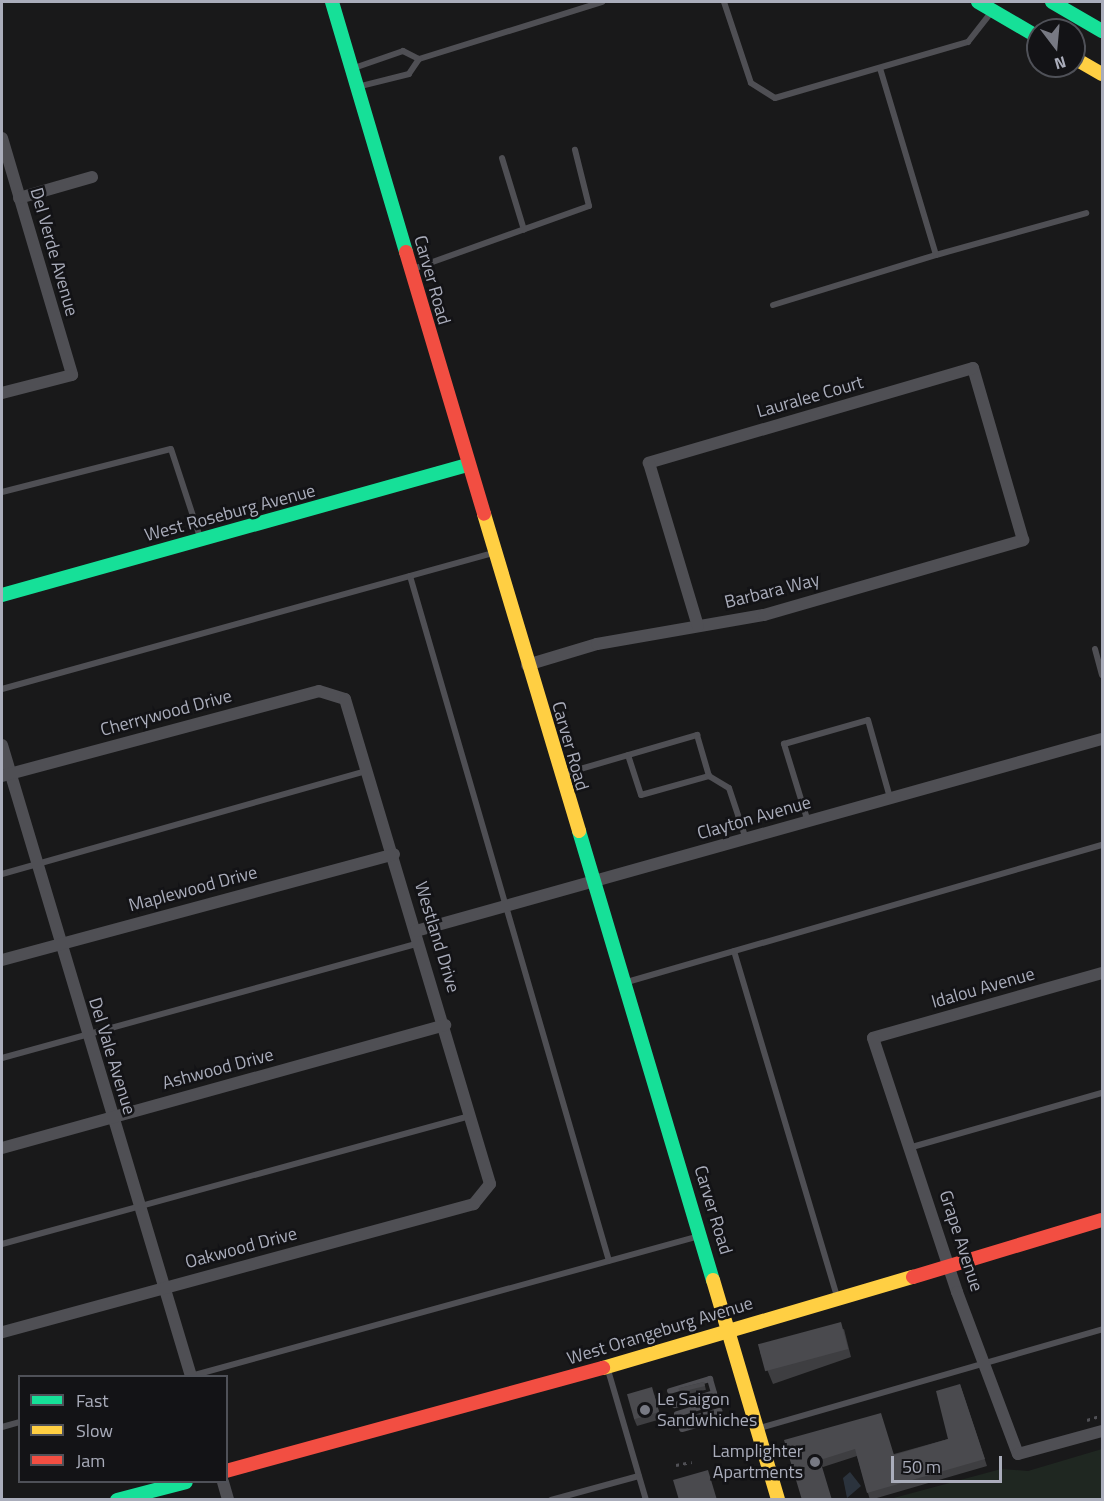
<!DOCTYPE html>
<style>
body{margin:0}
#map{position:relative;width:1104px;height:1501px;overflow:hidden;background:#19191a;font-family:"Titillium Web",sans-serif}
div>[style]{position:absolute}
.green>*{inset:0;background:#1f2721}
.water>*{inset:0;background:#2b333d}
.path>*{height:3px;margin-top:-1.5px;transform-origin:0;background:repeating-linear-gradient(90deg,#505055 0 3px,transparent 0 7.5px)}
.lane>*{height:6px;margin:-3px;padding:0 3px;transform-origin:3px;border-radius:3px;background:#4f4f54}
.street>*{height:12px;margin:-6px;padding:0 6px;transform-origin:6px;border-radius:6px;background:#4f4f54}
.fast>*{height:14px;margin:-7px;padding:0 7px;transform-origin:7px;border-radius:7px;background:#16e098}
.slow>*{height:14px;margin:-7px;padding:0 7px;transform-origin:7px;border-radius:7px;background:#ffcf43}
.jam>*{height:14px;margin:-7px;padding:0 7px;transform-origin:7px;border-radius:7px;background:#f24e42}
.wall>*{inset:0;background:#3e3e41;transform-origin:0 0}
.building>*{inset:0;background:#4a4a4e;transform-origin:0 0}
.dots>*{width:16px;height:16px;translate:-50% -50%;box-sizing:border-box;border:3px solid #131316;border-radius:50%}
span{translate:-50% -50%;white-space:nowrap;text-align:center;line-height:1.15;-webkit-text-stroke:5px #131316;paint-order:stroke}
.street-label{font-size:18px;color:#aaadbb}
.poi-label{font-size:18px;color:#aaadbb}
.left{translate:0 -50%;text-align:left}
.right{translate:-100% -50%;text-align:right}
.frame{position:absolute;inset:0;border:3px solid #aaadbb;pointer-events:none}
.legend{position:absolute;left:18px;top:1375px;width:210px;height:108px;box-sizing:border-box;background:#131316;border:2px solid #4f5158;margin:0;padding:8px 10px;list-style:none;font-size:18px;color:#aaadbb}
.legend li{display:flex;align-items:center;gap:12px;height:30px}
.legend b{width:30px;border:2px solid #4f5158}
.north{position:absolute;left:1026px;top:18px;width:60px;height:60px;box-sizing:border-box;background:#131316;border:2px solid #4f5158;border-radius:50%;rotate:164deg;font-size:16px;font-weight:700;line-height:24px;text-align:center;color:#aaadbb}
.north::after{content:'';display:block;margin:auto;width:21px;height:27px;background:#777983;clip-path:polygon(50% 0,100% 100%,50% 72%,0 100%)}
.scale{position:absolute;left:891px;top:1456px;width:111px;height:27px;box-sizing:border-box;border:3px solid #aaadbb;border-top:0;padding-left:8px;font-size:18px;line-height:21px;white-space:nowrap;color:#aaadbb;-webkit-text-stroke:4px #131316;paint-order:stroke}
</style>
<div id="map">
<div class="green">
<i style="clip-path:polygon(1102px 1449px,1102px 1499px,890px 1499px,1001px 1469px,1028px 1471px)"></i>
</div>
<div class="water">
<i style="clip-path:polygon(850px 1472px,861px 1486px,847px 1498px,843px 1478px)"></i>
</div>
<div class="path">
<i style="left:1087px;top:1420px;width:16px;rotate:-18deg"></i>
<i style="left:676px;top:1465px;width:16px;rotate:-11deg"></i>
</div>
<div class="lane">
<i style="left:724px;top:2px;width:85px;rotate:71.6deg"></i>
<i style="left:751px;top:83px;width:28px;rotate:32deg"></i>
<i style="left:775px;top:98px;width:201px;rotate:-16.2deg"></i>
<i style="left:968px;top:42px;width:37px;rotate:-52deg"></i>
<i style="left:419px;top:59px;width:192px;rotate:-17.3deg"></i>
<i style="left:354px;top:68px;width:52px;rotate:-19.1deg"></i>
<i style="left:403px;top:51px;width:18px;rotate:27deg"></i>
<i style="left:419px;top:59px;width:18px;rotate:124deg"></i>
<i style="left:409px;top:74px;width:49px;rotate:166deg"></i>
<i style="left:502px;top:158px;width:75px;rotate:73deg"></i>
<i style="left:936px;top:255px;width:156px;rotate:-15.6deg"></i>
<i style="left:413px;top:269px;width:187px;rotate:-19.7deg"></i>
<i style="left:589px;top:206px;width:58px;rotate:-104deg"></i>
<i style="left:773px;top:305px;width:170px;rotate:-17.1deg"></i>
<i style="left:936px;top:255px;width:195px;rotate:-106.7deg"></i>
<i style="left:2px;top:492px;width:174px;rotate:-14.3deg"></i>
<i style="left:171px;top:449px;width:93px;rotate:71.8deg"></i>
<i style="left:410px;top:576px;width:713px;rotate:73.8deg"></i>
<i style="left:1095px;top:649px;width:27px;rotate:75deg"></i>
<i style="left:2px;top:689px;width:509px;rotate:-15.48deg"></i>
<i style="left:628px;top:755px;width:42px;rotate:72deg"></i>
<i style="left:641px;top:795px;width:71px;rotate:-15.6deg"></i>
<i style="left:563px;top:774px;width:140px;rotate:-16.2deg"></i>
<i style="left:697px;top:735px;width:43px;rotate:73.7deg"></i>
<i style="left:709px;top:776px;width:23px;rotate:31deg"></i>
<i style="left:729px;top:788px;width:54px;rotate:71.6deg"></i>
<i style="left:808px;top:822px;width:82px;rotate:-107.1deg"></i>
<i style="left:784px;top:744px;width:87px;rotate:-15.9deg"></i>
<i style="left:868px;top:720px;width:81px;rotate:74.2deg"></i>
<i style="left:2px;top:874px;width:378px;rotate:-15.8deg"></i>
<i style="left:734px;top:951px;width:360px;rotate:73.4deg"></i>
<i style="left:627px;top:982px;width:494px;rotate:-16.1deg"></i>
<i style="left:2px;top:1058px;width:433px;rotate:-15.4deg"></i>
<i style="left:912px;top:1147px;width:198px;rotate:-15.9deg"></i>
<i style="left:2px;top:1244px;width:486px;rotate:-15.3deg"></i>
<i style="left:608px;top:1370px;width:135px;rotate:73.7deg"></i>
<i style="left:191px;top:1376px;width:524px;rotate:-15.39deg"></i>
<i style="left:670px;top:1391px;width:42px;rotate:-16.7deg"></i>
<i style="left:710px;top:1379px;width:15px;rotate:74deg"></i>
<i style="left:714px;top:1393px;width:41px;rotate:162.9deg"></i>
<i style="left:677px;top:1414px;width:42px;rotate:-16.7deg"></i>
<i style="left:680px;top:1422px;width:41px;rotate:-15.8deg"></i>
<i style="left:2px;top:1427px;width:19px;rotate:-16deg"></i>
<i style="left:760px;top:1428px;width:356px;rotate:-16.1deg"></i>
<i style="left:682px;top:1429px;width:41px;rotate:-15.8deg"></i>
<i style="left:551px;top:1500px;width:91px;rotate:-15.3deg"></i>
</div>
<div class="street">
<i style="left:2px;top:138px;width:247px;rotate:73.5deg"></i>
<i style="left:72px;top:375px;width:72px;rotate:165.6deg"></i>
<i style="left:19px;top:198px;width:76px;rotate:-16deg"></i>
<i style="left:527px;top:665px;width:73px;rotate:-16.7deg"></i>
<i style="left:597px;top:644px;width:169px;rotate:-9.9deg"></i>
<i style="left:764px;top:615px;width:270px;rotate:-16.1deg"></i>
<i style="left:1023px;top:540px;width:179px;rotate:-106.2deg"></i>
<i style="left:973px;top:368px;width:338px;rotate:163.7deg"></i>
<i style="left:649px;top:463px;width:170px;rotate:73.3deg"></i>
<i style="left:2px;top:745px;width:659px;rotate:73.33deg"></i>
<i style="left:2px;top:776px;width:328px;rotate:-15deg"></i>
<i style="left:319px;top:691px;width:27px;rotate:17deg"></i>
<i style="left:345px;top:699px;width:506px;rotate:73.35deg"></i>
<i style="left:490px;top:1184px;width:26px;rotate:129deg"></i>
<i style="left:474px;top:1204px;width:489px;rotate:164.8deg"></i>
<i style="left:416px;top:931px;width:712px;rotate:-15.64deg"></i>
<i style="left:2px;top:960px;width:406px;rotate:-15.1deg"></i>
<i style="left:1102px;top:973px;width:238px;rotate:164.2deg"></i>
<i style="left:873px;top:1038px;width:268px;rotate:71.7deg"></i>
<i style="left:957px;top:1292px;width:173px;rotate:69.4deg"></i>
<i style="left:1018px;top:1454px;width:87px;rotate:-15.3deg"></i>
<i style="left:2px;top:1148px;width:460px;rotate:-15.5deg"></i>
<i style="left:223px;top:1482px;width:19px;rotate:74deg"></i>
</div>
<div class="fast">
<i style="left:332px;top:2px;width:261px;rotate:73.5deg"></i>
<i style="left:978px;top:2px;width:69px;rotate:30.3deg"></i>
<i style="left:1052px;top:2px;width:58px;rotate:30.1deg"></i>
<i style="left:2px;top:595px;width:484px;rotate:-15.6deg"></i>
<i style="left:579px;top:831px;width:469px;rotate:73.4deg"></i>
<i style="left:117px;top:1500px;width:71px;rotate:-14.6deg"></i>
</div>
<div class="slow">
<i style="left:1074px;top:58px;width:32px;rotate:30deg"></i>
<i style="left:484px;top:514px;width:331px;rotate:73.3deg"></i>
<i style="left:713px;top:1280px;width:229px;rotate:73.5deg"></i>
<i style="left:603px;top:1368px;width:323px;rotate:-16.4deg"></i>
</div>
<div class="jam">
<i style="left:406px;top:252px;width:273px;rotate:73.4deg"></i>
<i style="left:913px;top:1277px;width:197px;rotate:-16.8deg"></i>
<i style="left:226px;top:1471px;width:391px;rotate:-15.3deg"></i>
</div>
<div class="wall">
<i style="clip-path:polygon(844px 1329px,851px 1357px,773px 1384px,760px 1352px)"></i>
<i style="left:704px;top:1382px;width:8px;height:26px;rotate:76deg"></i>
<i style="clip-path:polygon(960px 1384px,987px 1466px,870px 1500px,857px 1456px,823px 1467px,784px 1440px,894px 1454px,948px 1439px)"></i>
<i style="clip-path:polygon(654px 1394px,661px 1419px,637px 1426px,634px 1419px)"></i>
</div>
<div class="building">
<i style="left:841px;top:1322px;width:28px;height:86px;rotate:75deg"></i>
<i style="left:704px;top:1382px;width:4px;height:26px;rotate:76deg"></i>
<i style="clip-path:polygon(960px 1384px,985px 1459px,867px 1493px,855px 1449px,820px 1460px,832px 1500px,802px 1500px,784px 1440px,881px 1413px,894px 1455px,948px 1439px,936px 1391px)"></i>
<i style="left:652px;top:1387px;width:26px;height:26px;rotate:74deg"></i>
<i style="clip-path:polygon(708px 1470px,717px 1500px,679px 1500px,673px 1480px)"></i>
</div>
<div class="dots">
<i style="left:645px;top:1410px;background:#777983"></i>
<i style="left:815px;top:1462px;background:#777983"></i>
</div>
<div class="street-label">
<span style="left:54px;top:252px;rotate:74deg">Del Verde Avenue</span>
<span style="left:432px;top:280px;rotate:74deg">Carver Road</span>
<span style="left:810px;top:397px;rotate:-16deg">Lauralee Court</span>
<span style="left:230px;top:513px;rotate:-15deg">West Roseburg Avenue</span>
<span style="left:772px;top:591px;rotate:-14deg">Barbara Way</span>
<span style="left:166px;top:713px;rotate:-15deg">Cherrywood Drive</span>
<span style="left:570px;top:746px;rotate:74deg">Carver Road</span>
<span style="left:754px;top:818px;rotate:-16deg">Clayton Avenue</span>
<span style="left:193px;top:889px;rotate:-15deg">Maplewood Drive</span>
<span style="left:437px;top:937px;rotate:73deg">Westland Drive</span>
<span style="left:983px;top:988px;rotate:-16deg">Idalou Avenue</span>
<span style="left:112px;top:1056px;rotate:73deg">Del Vale Avenue</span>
<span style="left:218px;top:1069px;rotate:-15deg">Ashwood Drive</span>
<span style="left:713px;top:1210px;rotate:73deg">Carver Road</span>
<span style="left:961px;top:1241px;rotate:72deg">Grape Avenue</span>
<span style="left:241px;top:1248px;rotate:-15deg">Oakwood Drive</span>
<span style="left:660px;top:1331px;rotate:-17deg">West Orangeburg Avenue</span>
</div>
<div class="poi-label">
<span class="left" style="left:657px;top:1410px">Le Saigon<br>Sandwhiches</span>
<span class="right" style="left:803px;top:1462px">Lamplighter<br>Apartments</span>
</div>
<div class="frame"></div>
<ul class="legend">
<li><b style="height:8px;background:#16e098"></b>Fast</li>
<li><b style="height:8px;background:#ffcf43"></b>Slow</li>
<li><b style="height:8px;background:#f24e42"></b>Jam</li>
</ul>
<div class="north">N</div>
<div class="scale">50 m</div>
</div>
